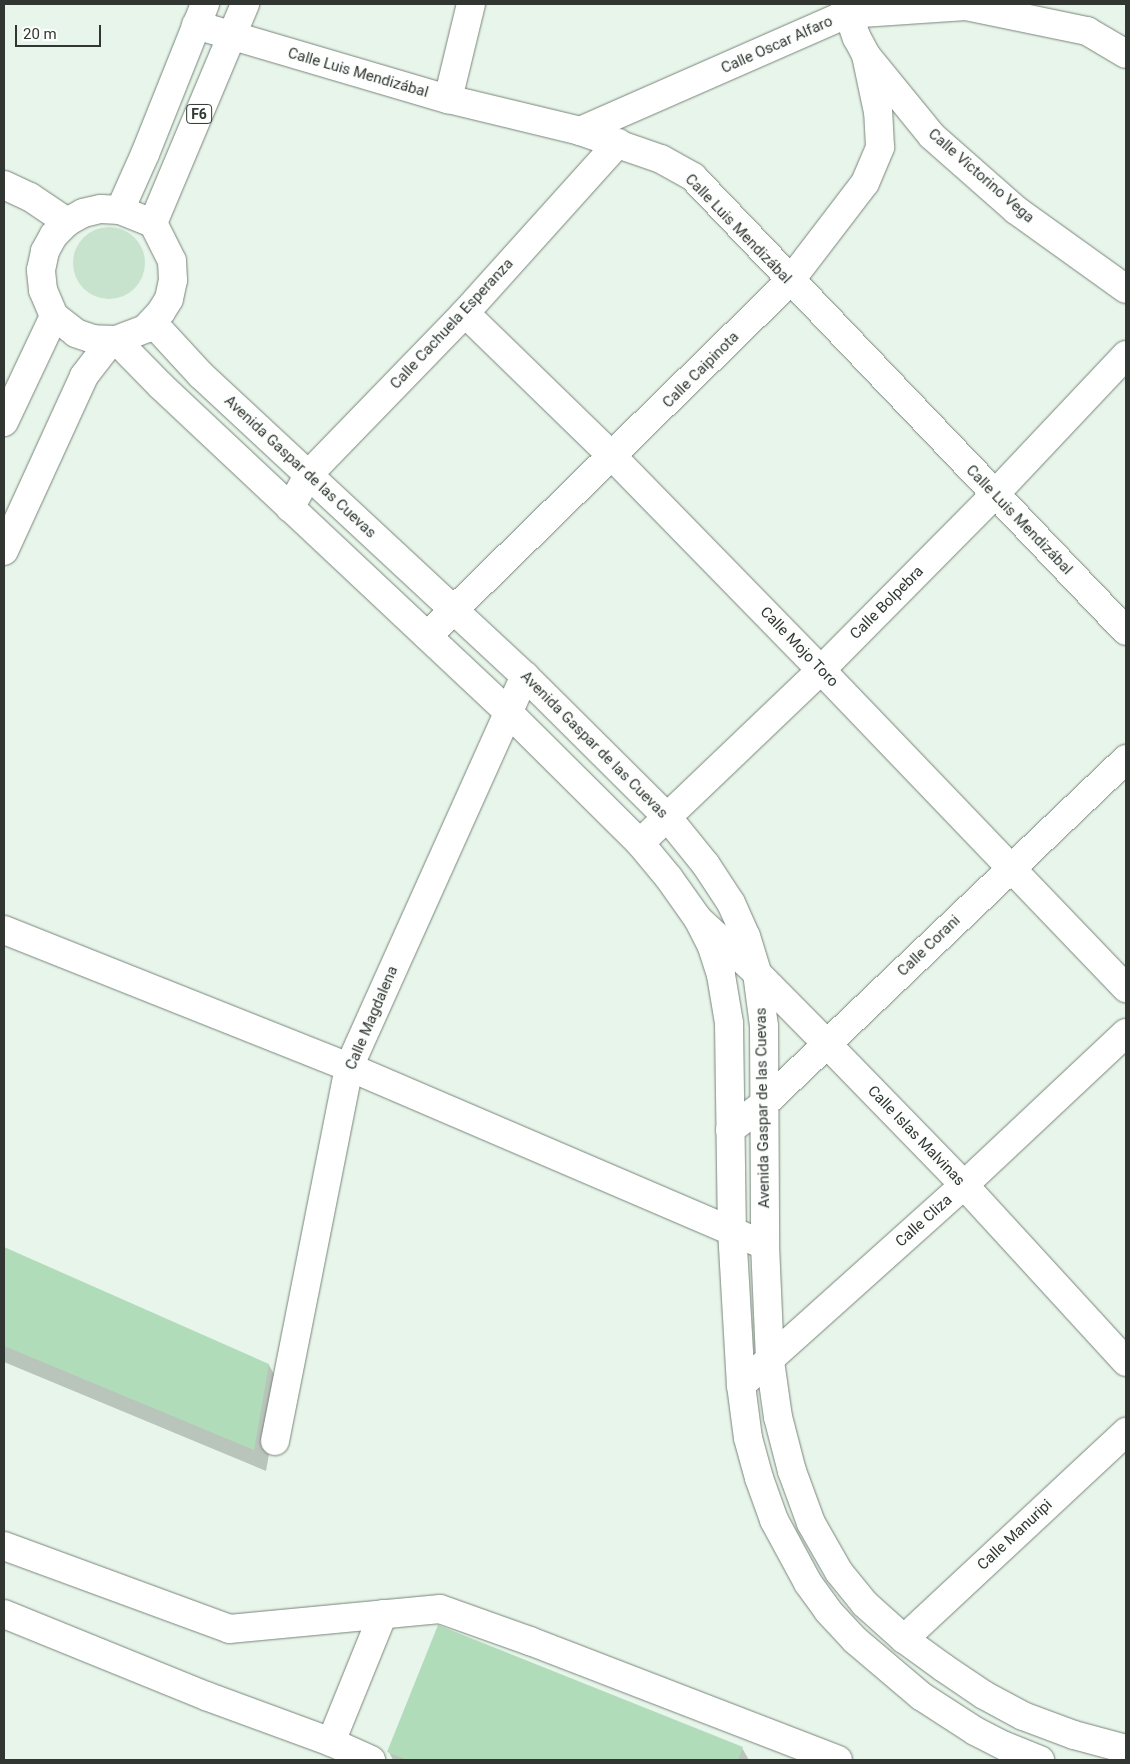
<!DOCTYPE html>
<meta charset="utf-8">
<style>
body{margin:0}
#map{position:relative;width:1130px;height:1764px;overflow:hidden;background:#e8f5ea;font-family:Roboto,sans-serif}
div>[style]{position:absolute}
.green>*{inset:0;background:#c8e3cd}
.round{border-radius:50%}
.shadow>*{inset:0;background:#0003}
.building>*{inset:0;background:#b1dcba}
.roads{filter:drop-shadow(0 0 1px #78847b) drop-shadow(0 0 1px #78847b)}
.minor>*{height:28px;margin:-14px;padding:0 14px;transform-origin:14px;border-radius:14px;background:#fff}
.major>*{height:28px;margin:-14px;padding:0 14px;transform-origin:14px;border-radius:14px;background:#fff}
.highway>*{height:28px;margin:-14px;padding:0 14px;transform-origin:14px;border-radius:14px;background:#fff}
span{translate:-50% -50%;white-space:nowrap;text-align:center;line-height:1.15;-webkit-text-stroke:4px #fcfffd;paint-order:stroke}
.shield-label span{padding:1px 4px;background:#fcfffd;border:1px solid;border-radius:4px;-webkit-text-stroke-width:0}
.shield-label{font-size:14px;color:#313632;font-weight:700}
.street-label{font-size:15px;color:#313632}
.frame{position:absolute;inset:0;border:5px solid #313632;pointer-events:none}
.scale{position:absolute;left:15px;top:25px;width:86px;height:22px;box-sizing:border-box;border:2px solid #313632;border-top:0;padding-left:6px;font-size:15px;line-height:18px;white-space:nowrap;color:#313632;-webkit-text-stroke:4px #fcfffd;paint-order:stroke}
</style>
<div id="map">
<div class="green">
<i class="round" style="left:73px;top:227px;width:72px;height:72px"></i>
</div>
<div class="shadow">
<i style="clip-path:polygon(4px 1249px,269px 1365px,281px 1387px,266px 1471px,4px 1362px)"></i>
<i style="clip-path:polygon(742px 1748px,749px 1760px,393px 1760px,389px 1752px)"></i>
</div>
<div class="building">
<i style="clip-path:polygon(4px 1247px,269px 1364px,254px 1450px,4px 1346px)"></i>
<i style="clip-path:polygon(438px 1625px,743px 1747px,738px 1760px,407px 1760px,387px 1752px)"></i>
</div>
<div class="roads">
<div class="minor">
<i style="left:845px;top:4px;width:36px;rotate:71deg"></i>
<i style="left:857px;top:38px;width:19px;rotate:62deg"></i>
<i style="left:866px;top:55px;width:104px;rotate:50.8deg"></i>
<i style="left:932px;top:136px;width:112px;rotate:41.4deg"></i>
<i style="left:1016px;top:210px;width:135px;rotate:35.7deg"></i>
<i style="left:196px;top:25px;width:263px;rotate:16.4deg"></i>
<i style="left:448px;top:99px;width:136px;rotate:13.6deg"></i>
<i style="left:580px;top:131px;width:86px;rotate:19.1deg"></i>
<i style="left:661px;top:159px;width:37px;rotate:29deg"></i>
<i style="left:693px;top:177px;width:627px;rotate:46.36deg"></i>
<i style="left:448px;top:99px;width:98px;rotate:-76.4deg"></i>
<i style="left:580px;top:131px;width:292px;rotate:-23.7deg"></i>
<i style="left:847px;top:14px;width:119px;rotate:-3.8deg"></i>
<i style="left:966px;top:6px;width:124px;rotate:11.7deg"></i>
<i style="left:1087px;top:31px;width:45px;rotate:30.5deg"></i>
<i style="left:4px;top:185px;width:29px;rotate:25deg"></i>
<i style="left:30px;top:197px;width:45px;rotate:34deg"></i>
<i style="left:465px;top:313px;width:206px;rotate:44.2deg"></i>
<i style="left:613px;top:457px;width:298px;rotate:45.7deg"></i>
<i style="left:821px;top:670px;width:441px;rotate:46.2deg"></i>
<i style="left:290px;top:508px;width:38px;rotate:-61deg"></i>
<i style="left:308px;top:475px;width:226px;rotate:-45.9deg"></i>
<i style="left:465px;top:313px;width:229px;rotate:-48deg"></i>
<i style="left:427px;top:636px;width:508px;rotate:-44.36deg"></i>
<i style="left:790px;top:281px;width:123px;rotate:-52.6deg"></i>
<i style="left:865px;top:183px;width:39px;rotate:-67deg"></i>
<i style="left:880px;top:147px;width:35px;rotate:-93deg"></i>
<i style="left:878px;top:112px;width:58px;rotate:-101.9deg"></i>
<i style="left:640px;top:843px;width:250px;rotate:-43.7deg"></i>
<i style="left:821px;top:670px;width:247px;rotate:-45.3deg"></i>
<i style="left:995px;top:494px;width:191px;rotate:-46.7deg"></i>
<i style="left:698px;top:919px;width:80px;rotate:42.5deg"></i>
<i style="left:757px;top:973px;width:100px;rotate:45.4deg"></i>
<i style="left:827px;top:1044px;width:197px;rotate:45.8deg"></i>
<i style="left:964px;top:1185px;width:240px;rotate:47.5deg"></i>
<i style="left:4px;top:930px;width:371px;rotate:21.7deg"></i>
<i style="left:349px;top:1067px;width:452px;rotate:23.2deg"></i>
<i style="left:730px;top:1130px;width:44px;rotate:-37.6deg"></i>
<i style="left:765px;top:1103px;width:499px;rotate:-43.6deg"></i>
<i style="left:741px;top:1385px;width:300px;rotate:-41.9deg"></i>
<i style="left:964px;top:1185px;width:222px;rotate:-43.2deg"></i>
<i style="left:275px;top:1441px;width:381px;rotate:-78.8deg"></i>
<i style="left:349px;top:1067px;width:429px;rotate:-65.8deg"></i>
<i style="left:4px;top:1546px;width:240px;rotate:20.2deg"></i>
<i style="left:229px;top:1629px;width:212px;rotate:-5.4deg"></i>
<i style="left:440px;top:1609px;width:96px;rotate:19.6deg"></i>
<i style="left:530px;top:1641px;width:330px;rotate:21.1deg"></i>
<i style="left:4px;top:1614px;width:218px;rotate:22.1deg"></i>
<i style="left:206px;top:1696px;width:133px;rotate:20.2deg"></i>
<i style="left:331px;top:1742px;width:44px;rotate:24.2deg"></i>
<i style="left:904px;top:1639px;width:304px;rotate:-43deg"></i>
<i style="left:331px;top:1742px;width:138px;rotate:-67.9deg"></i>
</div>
<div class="major">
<i style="left:153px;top:323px;width:71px;rotate:47.3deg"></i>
<i style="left:201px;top:375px;width:442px;rotate:42.9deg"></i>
<i style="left:525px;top:676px;width:202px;rotate:44.8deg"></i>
<i style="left:668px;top:818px;width:60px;rotate:51deg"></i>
<i style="left:706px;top:865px;width:45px;rotate:56.7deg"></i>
<i style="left:731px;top:903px;width:36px;rotate:66deg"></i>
<i style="left:746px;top:936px;width:39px;rotate:73deg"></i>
<i style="left:757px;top:973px;width:53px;rotate:82.5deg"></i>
<i style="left:764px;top:1026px;width:219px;rotate:89.7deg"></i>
<i style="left:765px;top:1245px;width:116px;rotate:87.5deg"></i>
<i style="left:770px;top:1361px;width:57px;rotate:81.9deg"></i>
<i style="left:778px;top:1417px;width:56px;rotate:75.5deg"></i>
<i style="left:792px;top:1471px;width:55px;rotate:69.9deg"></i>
<i style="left:811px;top:1523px;width:56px;rotate:60.3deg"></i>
<i style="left:839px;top:1572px;width:41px;rotate:50.9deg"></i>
<i style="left:865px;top:1604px;width:52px;rotate:41.9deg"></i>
<i style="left:904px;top:1639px;width:49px;rotate:35.9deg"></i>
<i style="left:944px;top:1668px;width:48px;rotate:34deg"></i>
<i style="left:984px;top:1695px;width:44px;rotate:28.3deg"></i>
<i style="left:1023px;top:1716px;width:54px;rotate:20.4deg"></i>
<i style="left:1074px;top:1735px;width:54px;rotate:15.1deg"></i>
<i style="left:116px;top:340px;width:64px;rotate:45.6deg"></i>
<i style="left:161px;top:386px;width:478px;rotate:43.2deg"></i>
<i style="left:509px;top:713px;width:185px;rotate:44.8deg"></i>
<i style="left:640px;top:843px;width:45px;rotate:50.4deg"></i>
<i style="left:669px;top:878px;width:50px;rotate:54.7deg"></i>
<i style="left:698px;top:919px;width:31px;rotate:63deg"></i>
<i style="left:712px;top:947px;width:29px;rotate:72deg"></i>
<i style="left:721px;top:975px;width:49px;rotate:80.5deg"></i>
<i style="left:729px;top:1023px;width:207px;rotate:89.2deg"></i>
<i style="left:732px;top:1230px;width:155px;rotate:86.7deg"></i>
<i style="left:741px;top:1385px;width:53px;rotate:82.5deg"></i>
<i style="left:748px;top:1438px;width:41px;rotate:74.6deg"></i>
<i style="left:759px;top:1478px;width:45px;rotate:70.3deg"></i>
<i style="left:774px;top:1520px;width:72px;rotate:61.6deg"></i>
<i style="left:808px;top:1583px;width:34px;rotate:54deg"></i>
<i style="left:828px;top:1611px;width:40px;rotate:47deg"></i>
<i style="left:855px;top:1640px;width:87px;rotate:40.3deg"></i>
<i style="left:921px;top:1696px;width:64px;rotate:32.9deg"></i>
<i style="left:975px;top:1731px;width:34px;rotate:27deg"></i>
<i style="left:1005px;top:1746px;width:38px;rotate:22deg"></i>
</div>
<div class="highway">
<i style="left:101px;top:209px;width:19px;rotate:3deg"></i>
<i style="left:120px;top:210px;width:35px;rotate:22deg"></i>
<i style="left:153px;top:223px;width:42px;rotate:63.4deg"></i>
<i style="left:172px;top:261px;width:19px;rotate:87deg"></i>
<i style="left:173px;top:280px;width:19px;rotate:102deg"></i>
<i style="left:169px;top:299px;width:15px;rotate:122deg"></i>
<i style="left:161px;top:312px;width:23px;rotate:133deg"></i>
<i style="left:145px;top:329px;width:31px;rotate:159deg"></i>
<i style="left:116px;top:340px;width:23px;rotate:-178deg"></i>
<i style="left:93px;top:339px;width:18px;rotate:-161deg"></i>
<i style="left:76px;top:333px;width:28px;rotate:-142deg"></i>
<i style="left:54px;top:316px;width:28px;rotate:-113deg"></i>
<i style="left:43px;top:290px;width:20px;rotate:-96deg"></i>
<i style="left:41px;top:270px;width:19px;rotate:-78deg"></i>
<i style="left:45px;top:251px;width:18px;rotate:-61deg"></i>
<i style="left:54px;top:235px;width:18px;rotate:-45deg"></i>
<i style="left:67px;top:222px;width:18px;rotate:-29deg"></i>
<i style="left:83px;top:213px;width:18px;rotate:-13deg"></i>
<i style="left:120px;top:210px;width:61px;rotate:-65.9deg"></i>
<i style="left:145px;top:154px;width:162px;rotate:-68.2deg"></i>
<i style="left:153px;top:223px;width:238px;rotate:-67.2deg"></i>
<i style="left:4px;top:422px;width:117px;rotate:-64.7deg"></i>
<i style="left:4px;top:551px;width:192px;rotate:-65.4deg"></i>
<i style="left:84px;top:376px;width:44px;rotate:-52.4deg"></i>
</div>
</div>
<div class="shield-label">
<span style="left:199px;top:114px">F6</span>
</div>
<div class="street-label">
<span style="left:777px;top:45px;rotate:-24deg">Calle Oscar Alfaro</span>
<span style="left:358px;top:73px;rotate:16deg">Calle Luis Mendizábal</span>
<span style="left:981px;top:176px;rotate:41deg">Calle Victorino Vega</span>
<span style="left:738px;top:229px;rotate:46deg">Calle Luis Mendizábal</span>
<span style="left:452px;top:324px;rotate:-47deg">Calle Cachuela Esperanza</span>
<span style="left:701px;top:370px;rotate:-45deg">Calle Caipinota</span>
<span style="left:300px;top:467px;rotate:43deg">Avenida Gaspar de las Cuevas</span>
<span style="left:1019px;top:520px;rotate:46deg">Calle Luis Mendizábal</span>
<span style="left:887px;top:603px;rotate:-45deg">Calle Bolpebra</span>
<span style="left:799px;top:647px;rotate:46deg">Calle Mojo Toro</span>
<span style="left:594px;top:745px;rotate:45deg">Avenida Gaspar de las Cuevas</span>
<span style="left:929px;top:946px;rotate:-44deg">Calle Corani</span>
<span style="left:372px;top:1018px;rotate:-67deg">Calle Magdalena</span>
<span style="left:763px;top:1108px;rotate:-91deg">Avenida Gaspar de las Cuevas</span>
<span style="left:916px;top:1136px;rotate:46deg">Calle Islas Malvinas</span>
<span style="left:924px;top:1221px;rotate:-42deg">Calle Cliza</span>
<span style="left:1015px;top:1535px;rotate:-43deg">Calle Manuripi</span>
</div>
<div class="frame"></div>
<div class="scale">20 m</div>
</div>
